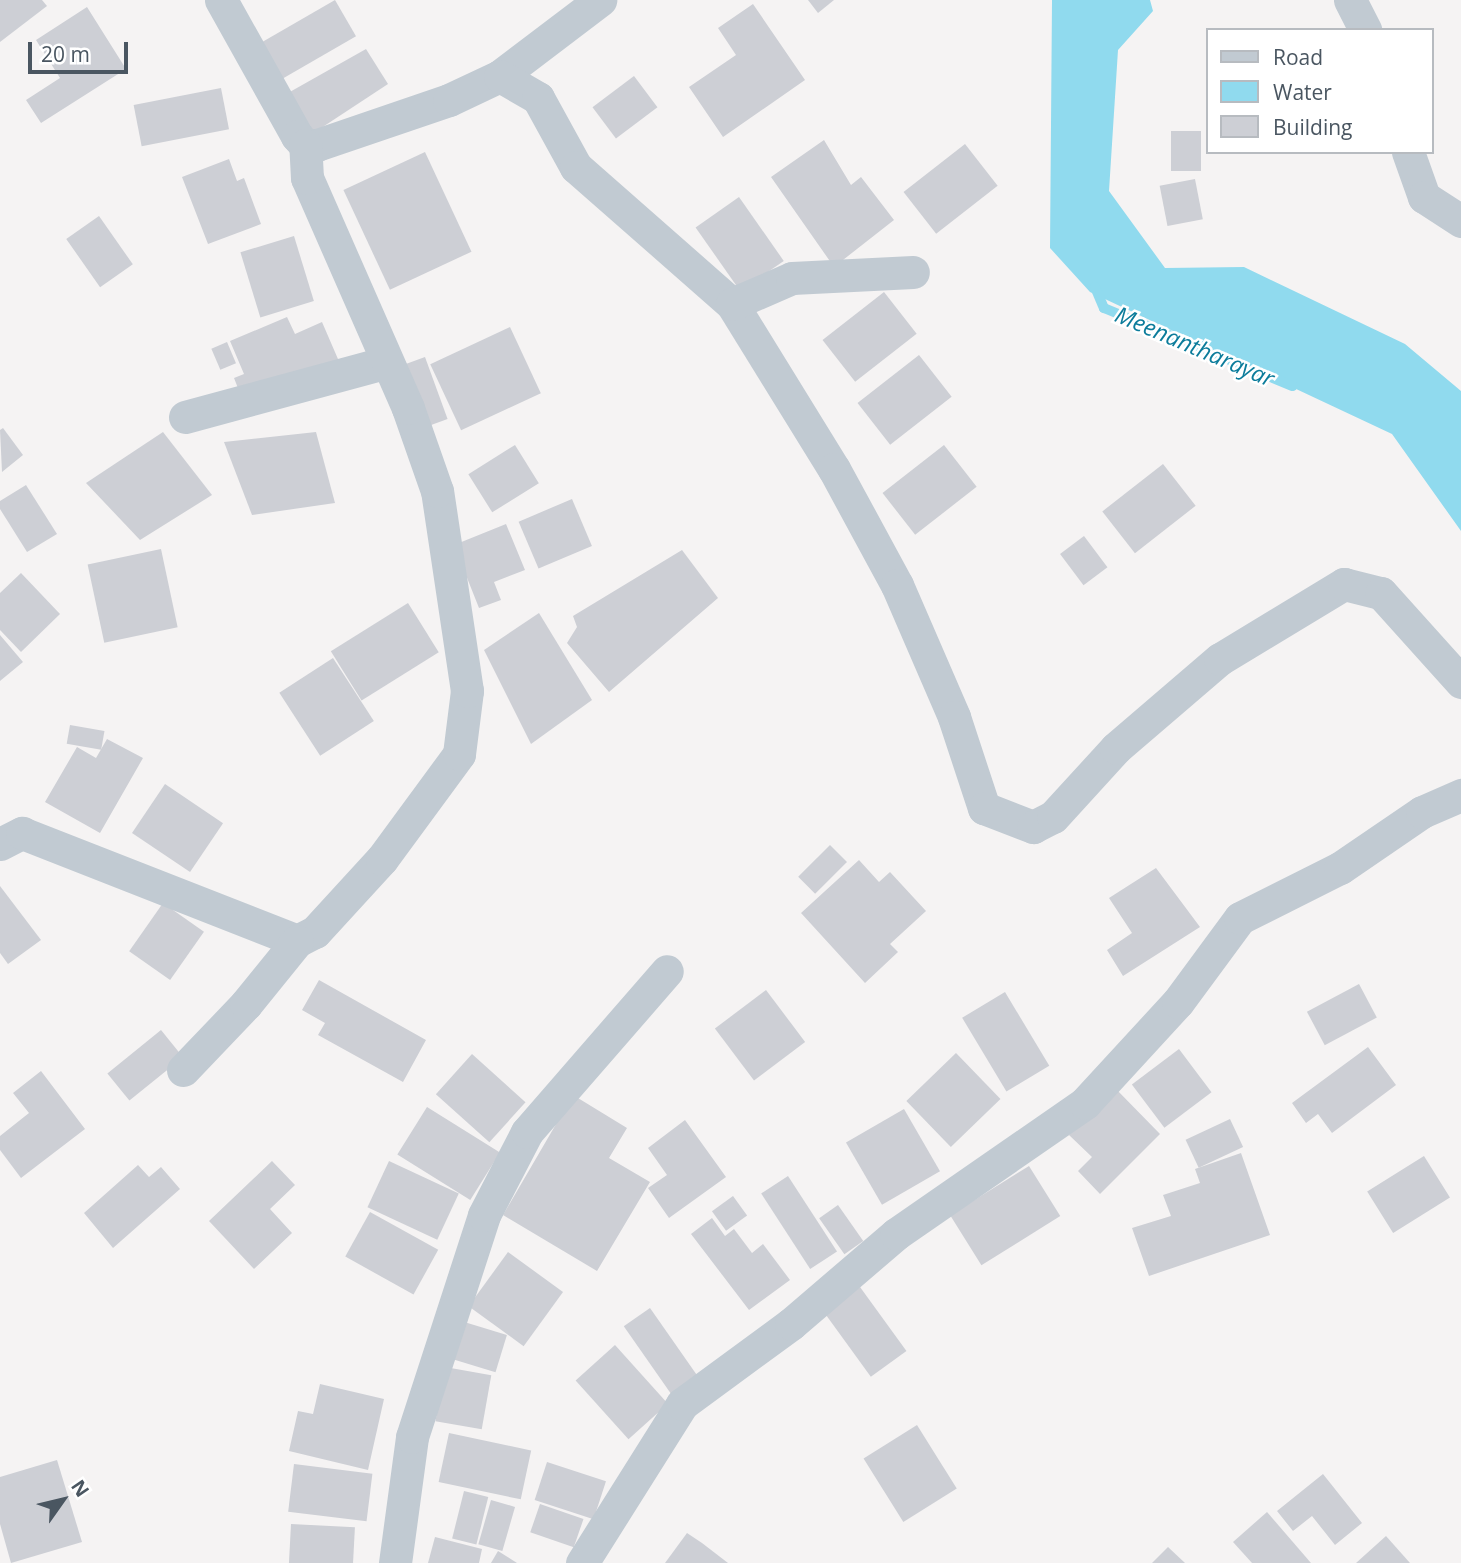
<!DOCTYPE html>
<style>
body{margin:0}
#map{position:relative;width:1461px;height:1563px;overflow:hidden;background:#f5f3f3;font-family:"Open Sans",sans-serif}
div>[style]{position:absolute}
.water>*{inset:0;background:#90daee}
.stream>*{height:10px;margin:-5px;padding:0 5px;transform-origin:5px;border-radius:5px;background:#90daee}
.building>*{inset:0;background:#cdcfd5;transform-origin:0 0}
.street>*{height:33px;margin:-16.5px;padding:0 16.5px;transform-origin:16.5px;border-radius:16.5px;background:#c1cad2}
span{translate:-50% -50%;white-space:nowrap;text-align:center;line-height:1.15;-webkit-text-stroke:5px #fff;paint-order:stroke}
.water-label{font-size:23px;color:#0c7c9b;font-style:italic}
.legend{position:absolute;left:1206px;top:28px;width:228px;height:126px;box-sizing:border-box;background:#fff;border:2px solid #b7bbc0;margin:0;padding:9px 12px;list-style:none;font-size:21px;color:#4a5661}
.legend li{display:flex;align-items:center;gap:14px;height:35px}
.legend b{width:35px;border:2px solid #b7bbc0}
.north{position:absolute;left:28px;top:1465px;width:70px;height:70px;-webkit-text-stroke:5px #fff;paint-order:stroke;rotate:56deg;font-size:19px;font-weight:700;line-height:28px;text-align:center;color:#4a5661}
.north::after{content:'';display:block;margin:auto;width:24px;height:32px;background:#4a5661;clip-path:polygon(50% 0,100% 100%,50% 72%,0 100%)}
.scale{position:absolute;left:28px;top:42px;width:100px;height:32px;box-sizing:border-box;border:4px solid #4a5661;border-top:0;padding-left:9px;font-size:21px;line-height:24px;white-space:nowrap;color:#4a5661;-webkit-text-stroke:5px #fff;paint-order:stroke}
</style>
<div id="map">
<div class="water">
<i style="clip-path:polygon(1052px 0,1150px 0,1153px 11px,1118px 50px,1109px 191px,1165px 268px,1244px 267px,1405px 344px,1461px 391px,1461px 531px,1392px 434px,1090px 292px,1050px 248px)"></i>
</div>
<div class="stream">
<i style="left:1095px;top:287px;width:23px;rotate:67deg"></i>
<i style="left:1104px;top:308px;width:204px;rotate:22.5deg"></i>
</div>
<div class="building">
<i style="clip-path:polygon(0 0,42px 0,47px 6px,0 42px)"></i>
<i style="left:335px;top:0;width:42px;height:90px;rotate:60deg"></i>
<i style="clip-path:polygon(808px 0,834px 0,818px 13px)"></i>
<i style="clip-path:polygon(753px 4px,805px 80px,723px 137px,689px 87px,736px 55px,718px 28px)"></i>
<i style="clip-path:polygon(87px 7px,126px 69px,41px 123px,26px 100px,60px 78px,36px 40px)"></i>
<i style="clip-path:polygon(366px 49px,388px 84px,312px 134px,288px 93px)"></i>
<i style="left:634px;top:76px;width:39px;height:52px;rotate:53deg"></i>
<i style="left:221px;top:88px;width:42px;height:89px;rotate:79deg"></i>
<i style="left:1171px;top:131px;width:30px;height:40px"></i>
<i style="clip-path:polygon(824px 140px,851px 185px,861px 177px,894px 220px,834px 267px,771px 177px)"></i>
<i style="left:965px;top:144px;width:53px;height:78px;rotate:52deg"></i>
<i style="left:425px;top:152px;width:110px;height:90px;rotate:65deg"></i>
<i style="clip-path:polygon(229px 159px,237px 181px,244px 178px,261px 224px,208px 244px,182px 177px)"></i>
<i style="left:1195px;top:179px;width:41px;height:36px;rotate:79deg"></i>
<i style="left:739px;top:197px;width:78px;height:53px;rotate:55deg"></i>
<i style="left:99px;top:216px;width:59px;height:40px;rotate:55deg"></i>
<i style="left:294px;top:236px;width:68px;height:56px;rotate:73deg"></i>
<i style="left:884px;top:292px;width:53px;height:78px;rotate:52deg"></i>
<i style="clip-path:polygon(287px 317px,295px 334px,322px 322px,341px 366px,245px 406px,234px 378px,244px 374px,230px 341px)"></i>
<i style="left:510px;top:327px;width:73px;height:88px;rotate:65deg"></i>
<i style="left:227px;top:342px;width:23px;height:17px;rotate:67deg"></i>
<i style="left:919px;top:355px;width:53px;height:78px;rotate:52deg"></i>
<i style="left:425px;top:357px;width:66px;height:24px;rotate:70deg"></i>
<i style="clip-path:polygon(3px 428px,23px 455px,2px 472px,0 430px)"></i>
<i style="clip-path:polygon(163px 432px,212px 495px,140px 540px,86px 483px)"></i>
<i style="clip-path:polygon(316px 432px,335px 503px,252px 515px,224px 442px)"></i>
<i style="left:515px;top:445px;width:45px;height:55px;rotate:58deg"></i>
<i style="left:944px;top:445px;width:53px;height:78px;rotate:52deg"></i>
<i style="left:1163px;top:464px;width:53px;height:77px;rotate:52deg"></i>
<i style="clip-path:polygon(26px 485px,57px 534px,27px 552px,0 509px,0 501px)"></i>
<i style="left:572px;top:499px;width:51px;height:58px;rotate:67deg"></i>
<i style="clip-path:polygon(506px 524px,525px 570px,494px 582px,501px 600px,479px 608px,454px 545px)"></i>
<i style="left:1084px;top:536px;width:39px;height:30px;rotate:53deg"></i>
<i style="left:161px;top:549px;width:80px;height:75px;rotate:78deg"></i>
<i style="clip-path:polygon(682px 550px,718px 598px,609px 692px,567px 643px,577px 627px,573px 616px)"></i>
<i style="clip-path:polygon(21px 573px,60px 614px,21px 652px,0 630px,0 593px)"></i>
<i style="left:408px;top:603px;width:58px;height:91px;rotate:58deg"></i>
<i style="clip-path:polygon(539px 613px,592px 700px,531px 744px,484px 650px)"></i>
<i style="clip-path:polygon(0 635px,23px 662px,0 681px)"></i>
<i style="left:333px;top:658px;width:75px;height:64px;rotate:57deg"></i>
<i style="left:70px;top:725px;width:35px;height:19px;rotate:10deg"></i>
<i style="clip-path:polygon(107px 739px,143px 758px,100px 833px,45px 802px,77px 747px,96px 758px)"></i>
<i style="left:165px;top:784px;width:70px;height:59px;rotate:34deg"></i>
<i style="left:830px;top:845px;width:24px;height:45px;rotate:45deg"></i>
<i style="clip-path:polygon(859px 860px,879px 882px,890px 872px,926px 911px,890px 944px,898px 952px,865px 983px,801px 913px)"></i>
<i style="clip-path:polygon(1156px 868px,1200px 927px,1123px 976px,1107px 950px,1132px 933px,1109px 898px)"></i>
<i style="clip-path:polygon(0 886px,41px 940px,8px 964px,0 953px)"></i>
<i style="left:163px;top:903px;width:50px;height:59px;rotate:35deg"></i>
<i style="clip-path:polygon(319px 980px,426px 1040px,403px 1082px,318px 1035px,325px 1023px,302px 1010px)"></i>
<i style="left:1359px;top:984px;width:38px;height:59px;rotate:62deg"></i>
<i style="left:766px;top:990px;width:65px;height:64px;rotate:53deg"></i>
<i style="left:1005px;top:992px;width:86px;height:50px;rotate:59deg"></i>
<i style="left:161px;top:1030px;width:35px;height:69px;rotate:51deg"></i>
<i style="clip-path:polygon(1368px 1047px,1396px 1085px,1332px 1133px,1318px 1114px,1306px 1123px,1292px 1103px)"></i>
<i style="left:1179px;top:1049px;width:54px;height:59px;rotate:53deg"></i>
<i style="left:956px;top:1053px;width:64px;height:69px;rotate:46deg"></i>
<i style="left:472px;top:1054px;width:72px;height:54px;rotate:42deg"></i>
<i style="clip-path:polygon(41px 1071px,85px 1129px,21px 1178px,0 1150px,0 1136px,29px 1113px,13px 1093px)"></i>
<i style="clip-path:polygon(1115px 1088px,1160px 1134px,1100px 1194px,1078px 1171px,1092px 1157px,1069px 1135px)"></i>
<i style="clip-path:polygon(573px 1095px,627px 1128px,609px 1158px,650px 1182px,597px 1271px,503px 1215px)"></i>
<i style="left:427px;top:1107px;width:86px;height:56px;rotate:32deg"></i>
<i style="left:904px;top:1109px;width:72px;height:67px;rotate:60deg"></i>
<i style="left:1230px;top:1119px;width:31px;height:49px;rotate:65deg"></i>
<i style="clip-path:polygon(685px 1120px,726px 1177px,669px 1218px,648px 1188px,667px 1175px,648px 1148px)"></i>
<i style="clip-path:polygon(1241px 1153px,1270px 1235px,1149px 1276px,1132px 1228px,1171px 1216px,1163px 1195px,1200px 1183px,1195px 1169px)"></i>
<i style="left:1424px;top:1156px;width:49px;height:67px;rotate:58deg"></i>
<i style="clip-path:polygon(272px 1161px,295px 1185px,270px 1209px,292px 1233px,254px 1269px,209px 1221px)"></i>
<i style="left:389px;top:1161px;width:77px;height:51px;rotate:25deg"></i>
<i style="clip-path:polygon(138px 1165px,149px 1177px,161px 1167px,180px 1189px,113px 1248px,84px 1213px)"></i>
<i style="left:1029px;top:1166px;width:59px;height:93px;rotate:58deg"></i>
<i style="left:788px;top:1176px;width:90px;height:32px;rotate:57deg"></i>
<i style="left:733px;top:1196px;width:24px;height:26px;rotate:54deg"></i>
<i style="left:838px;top:1205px;width:44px;height:23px;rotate:55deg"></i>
<i style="left:370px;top:1212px;width:78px;height:51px;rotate:29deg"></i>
<i style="clip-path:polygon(712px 1218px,725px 1236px,734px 1229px,752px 1253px,763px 1244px,790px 1280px,749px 1310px,691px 1234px)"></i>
<i style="left:508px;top:1252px;width:68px;height:67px;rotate:36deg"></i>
<i style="left:860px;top:1287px;width:79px;height:44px;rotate:54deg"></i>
<i style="left:650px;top:1308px;width:85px;height:32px;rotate:55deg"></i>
<i style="left:461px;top:1321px;width:48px;height:39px;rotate:17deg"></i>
<i style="left:615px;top:1345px;width:79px;height:53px;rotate:48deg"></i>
<i style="left:445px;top:1367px;width:47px;height:55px;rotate:10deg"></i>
<i style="clip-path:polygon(320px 1384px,384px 1399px,368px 1470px,289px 1451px,298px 1411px,313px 1414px)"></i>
<i style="left:917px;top:1425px;width:75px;height:63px;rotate:58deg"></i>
<i style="left:449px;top:1433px;width:84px;height:50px;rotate:12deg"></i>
<i style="clip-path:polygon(57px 1460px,82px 1542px,11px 1563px,0 1524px,0 1477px)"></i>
<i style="left:547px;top:1462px;width:62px;height:40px;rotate:18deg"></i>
<i style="left:294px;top:1464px;width:79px;height:48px;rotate:7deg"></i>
<i style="clip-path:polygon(1323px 1474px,1362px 1523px,1335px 1545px,1312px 1516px,1293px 1531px,1277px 1511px)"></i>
<i style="left:464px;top:1491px;width:25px;height:49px;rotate:14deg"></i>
<i style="left:491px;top:1500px;width:25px;height:46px;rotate:16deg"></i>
<i style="left:540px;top:1504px;width:46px;height:30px;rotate:19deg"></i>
<i style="clip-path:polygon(1267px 1512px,1311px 1563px,1252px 1563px,1233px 1542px)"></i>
<i style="left:291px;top:1524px;width:64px;height:39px;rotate:3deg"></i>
<i style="clip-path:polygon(687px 1533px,702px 1543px,728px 1563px,665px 1563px)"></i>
<i style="clip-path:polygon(1386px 1536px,1410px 1563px,1356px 1563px)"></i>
<i style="clip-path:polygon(435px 1537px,482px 1549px,479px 1563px,428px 1563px)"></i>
<i style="clip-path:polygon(1168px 1547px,1185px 1563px,1152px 1563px)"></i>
<i style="clip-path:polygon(498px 1551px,517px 1563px,491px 1563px)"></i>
</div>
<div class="street">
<i style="left:221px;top:0;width:156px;rotate:60.8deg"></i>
<i style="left:297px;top:136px;width:12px;rotate:48deg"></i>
<i style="left:305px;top:145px;width:12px"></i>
<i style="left:317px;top:145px;width:139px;rotate:-18.8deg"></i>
<i style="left:449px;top:100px;width:56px;rotate:-25.2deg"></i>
<i style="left:500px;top:76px;width:126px;rotate:-37.2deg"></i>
<i style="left:1350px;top:0;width:34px;rotate:63deg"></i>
<i style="left:500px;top:76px;width:44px;rotate:30.1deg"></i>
<i style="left:538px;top:98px;width:79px;rotate:61.2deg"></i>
<i style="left:576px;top:167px;width:208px;rotate:41.3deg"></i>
<i style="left:732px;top:304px;width:194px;rotate:58.3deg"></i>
<i style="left:834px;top:469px;width:132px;rotate:61.5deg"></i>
<i style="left:897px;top:585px;width:144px;rotate:66.6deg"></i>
<i style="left:954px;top:717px;width:96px;rotate:71.8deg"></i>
<i style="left:984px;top:808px;width:53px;rotate:21.2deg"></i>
<i style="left:1033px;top:827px;width:22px;rotate:-27deg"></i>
<i style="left:1053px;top:817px;width:93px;rotate:-47.6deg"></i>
<i style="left:1116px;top:748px;width:137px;rotate:-40.6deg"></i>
<i style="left:1220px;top:659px;width:145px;rotate:-31.2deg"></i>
<i style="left:1344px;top:584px;width:38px;rotate:14deg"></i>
<i style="left:1381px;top:593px;width:120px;rotate:48deg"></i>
<i style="left:1408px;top:152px;width:48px;rotate:70.4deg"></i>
<i style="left:1424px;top:197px;width:44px;rotate:33deg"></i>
<i style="left:732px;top:304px;width:65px;rotate:-23.4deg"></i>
<i style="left:792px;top:278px;width:121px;rotate:-2.8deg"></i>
<i style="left:185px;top:417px;width:209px;rotate:-15.2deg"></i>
<i style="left:0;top:844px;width:25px;rotate:-27deg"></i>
<i style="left:22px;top:833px;width:295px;rotate:21.4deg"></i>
<i style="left:297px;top:941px;width:20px;rotate:-27deg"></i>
<i style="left:315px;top:932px;width:99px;rotate:-47.5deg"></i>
<i style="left:382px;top:859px;width:130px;rotate:-53.7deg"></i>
<i style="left:459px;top:754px;width:64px;rotate:-82.8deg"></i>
<i style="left:467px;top:691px;width:202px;rotate:-98.5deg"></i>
<i style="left:437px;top:491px;width:88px;rotate:-109.3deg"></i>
<i style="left:408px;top:408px;width:251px;rotate:-113.7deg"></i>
<i style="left:307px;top:178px;width:33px;rotate:-93deg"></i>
<i style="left:183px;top:1070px;width:91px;rotate:-46.3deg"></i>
<i style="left:246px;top:1004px;width:81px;rotate:-51deg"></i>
<i style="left:395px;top:1563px;width:127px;rotate:-82.3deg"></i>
<i style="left:412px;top:1437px;width:233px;rotate:-72deg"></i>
<i style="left:484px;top:1215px;width:93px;rotate:-62.6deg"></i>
<i style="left:527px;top:1132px;width:213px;rotate:-49deg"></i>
<i style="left:582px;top:1563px;width:188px;rotate:-57.8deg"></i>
<i style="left:682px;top:1404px;width:135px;rotate:-36.3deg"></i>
<i style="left:791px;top:1324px;width:138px;rotate:-40.6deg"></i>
<i style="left:896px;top:1234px;width:230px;rotate:-34.7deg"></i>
<i style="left:1085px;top:1103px;width:137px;rotate:-47.4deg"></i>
<i style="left:1178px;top:1002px;width:104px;rotate:-53.6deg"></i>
<i style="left:1240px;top:918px;width:112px;rotate:-26.6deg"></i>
<i style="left:1340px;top:868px;width:99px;rotate:-34.3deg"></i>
<i style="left:1422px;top:812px;width:43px;rotate:-23.6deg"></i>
</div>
<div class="water-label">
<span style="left:1195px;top:346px;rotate:23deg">Meenantharayar</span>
</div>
<ul class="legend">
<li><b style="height:9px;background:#c1cad2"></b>Road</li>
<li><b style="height:19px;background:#90daee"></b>Water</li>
<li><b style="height:19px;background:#cdcfd5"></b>Building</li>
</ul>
<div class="north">N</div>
<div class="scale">20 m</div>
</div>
